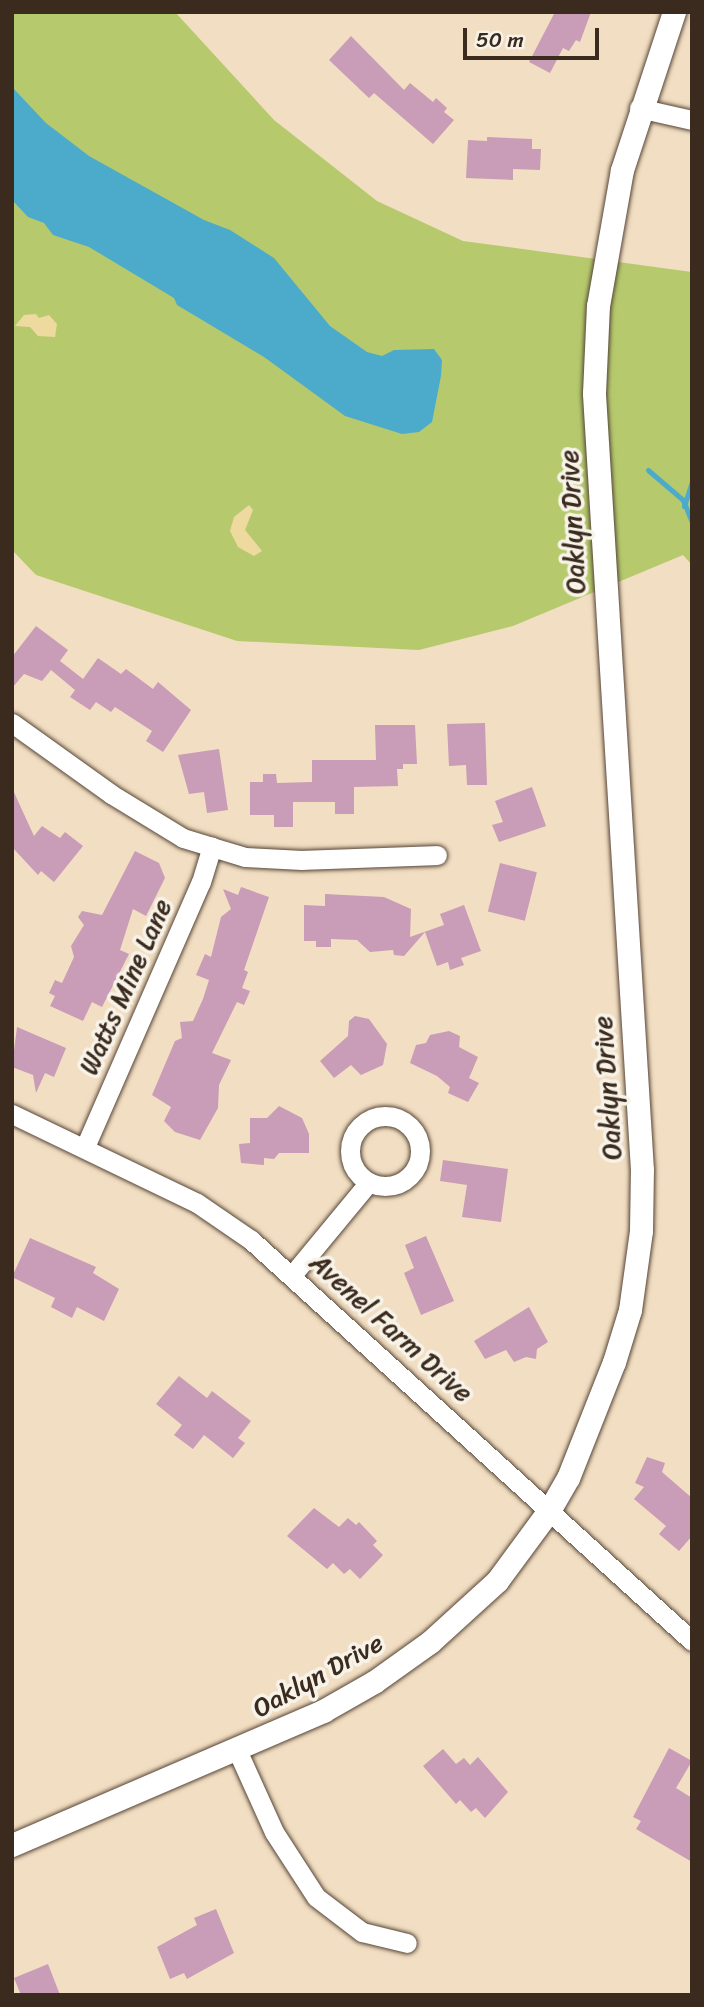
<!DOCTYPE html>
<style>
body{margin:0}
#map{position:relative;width:704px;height:2007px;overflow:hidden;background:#f2dec2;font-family:Sriracha,sans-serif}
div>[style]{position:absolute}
.green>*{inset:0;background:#b6ca6d}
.sand>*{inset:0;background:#eeda9e}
.water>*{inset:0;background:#4cabca}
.stream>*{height:5px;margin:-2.5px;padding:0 2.5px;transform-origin:2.5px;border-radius:2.5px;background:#4cabca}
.building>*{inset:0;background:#c99cb7;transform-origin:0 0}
.roads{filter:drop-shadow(0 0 2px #564537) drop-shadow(0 0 2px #564537)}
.minor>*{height:19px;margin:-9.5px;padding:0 9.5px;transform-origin:9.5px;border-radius:9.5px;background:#fff}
.minor>.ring{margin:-9.5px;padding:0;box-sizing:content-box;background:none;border:19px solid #fff;border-radius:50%}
.tertiary>*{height:23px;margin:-11.5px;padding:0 11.5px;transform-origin:11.5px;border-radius:11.5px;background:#fff}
span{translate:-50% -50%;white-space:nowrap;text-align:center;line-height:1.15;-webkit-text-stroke:7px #f7f3e8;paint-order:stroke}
.street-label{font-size:26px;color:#3b2a1e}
.frame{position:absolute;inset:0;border:14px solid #3b2a1e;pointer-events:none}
.scale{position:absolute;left:463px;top:28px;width:136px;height:32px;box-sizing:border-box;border:4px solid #3b2a1e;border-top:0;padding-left:9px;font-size:21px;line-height:24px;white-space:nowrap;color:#3b2a1e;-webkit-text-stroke:5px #f7f3e8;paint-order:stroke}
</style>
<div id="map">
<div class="green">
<i style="clip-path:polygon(12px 12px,175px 12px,274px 120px,377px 201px,463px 241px,692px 272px,692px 565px,683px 555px,513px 626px,419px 650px,237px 641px,36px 575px,12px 550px)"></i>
</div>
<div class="sand">
<i style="clip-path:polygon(36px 314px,39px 318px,49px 315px,57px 324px,55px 337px,38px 336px,30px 327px,15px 326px,24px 315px)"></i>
<i style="clip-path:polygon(249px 505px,253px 510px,245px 530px,262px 551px,254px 556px,238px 547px,230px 531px,234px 517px)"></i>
</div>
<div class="water">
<i style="clip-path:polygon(12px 87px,46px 123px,89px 156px,204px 220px,230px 230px,274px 258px,330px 326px,367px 352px,382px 356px,394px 350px,434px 349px,442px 360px,441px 376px,432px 422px,419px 432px,402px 434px,345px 416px,264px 357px,177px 305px,174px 298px,89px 247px,53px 235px,44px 223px,28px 217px,12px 200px)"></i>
</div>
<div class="stream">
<i style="left:648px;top:470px;width:46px;rotate:40.6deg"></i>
<i style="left:683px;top:500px;width:24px;rotate:68deg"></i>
<i style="left:684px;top:506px;width:25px;rotate:-72deg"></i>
</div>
<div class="building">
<i style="clip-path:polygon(555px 12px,591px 12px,580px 42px,576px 40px,569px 51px,563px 48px,550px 73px,529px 62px)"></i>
<i style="clip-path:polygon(351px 36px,404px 90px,410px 83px,433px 102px,436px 98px,447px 108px,444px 112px,454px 120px,433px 144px,374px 93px,369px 98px,329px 60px)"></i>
<i style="clip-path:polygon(487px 137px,532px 139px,532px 149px,541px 149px,540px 170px,513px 169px,513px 180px,466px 178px,468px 140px,487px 141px)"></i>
<i style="clip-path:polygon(36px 626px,68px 650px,60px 661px,83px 679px,98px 658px,121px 674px,126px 669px,153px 689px,158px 682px,191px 710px,163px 752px,146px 741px,152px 731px,115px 707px,111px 712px,96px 702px,90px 710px,70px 697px,75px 690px,51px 670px,42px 681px,24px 674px,12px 688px,12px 657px)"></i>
<i style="clip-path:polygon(485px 723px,487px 785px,467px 785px,466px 765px,449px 766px,447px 724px)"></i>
<i style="clip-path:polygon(375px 725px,415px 725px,417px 764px,403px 764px,403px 769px,397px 769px,398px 786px,354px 787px,354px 814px,335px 814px,335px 802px,293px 802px,293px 827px,274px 827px,274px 815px,250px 815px,250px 782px,263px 782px,263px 774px,276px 774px,277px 783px,312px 782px,312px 760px,376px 760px)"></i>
<i style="clip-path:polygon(219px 749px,228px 810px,207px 813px,204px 792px,189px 794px,178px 755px)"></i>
<i style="clip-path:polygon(532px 787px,546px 826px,499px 842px,492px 825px,503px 822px,495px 801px)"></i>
<i style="clip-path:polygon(12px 788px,34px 836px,42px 826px,60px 838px,65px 832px,83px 846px,54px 882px,41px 871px,38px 875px,12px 847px)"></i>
<i style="clip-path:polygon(135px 851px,159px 863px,165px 878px,146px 916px,133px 909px,120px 950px,129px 954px,102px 1007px,92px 1002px,83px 1021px,50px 1006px,55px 996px,49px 993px,55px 980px,62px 983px,74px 957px,71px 946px,84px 925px,78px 917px,82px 911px,102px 915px)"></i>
<i style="left:500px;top:863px;width:38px;height:50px;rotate:14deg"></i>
<i style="clip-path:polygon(241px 887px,269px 897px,244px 970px,248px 972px,242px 988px,250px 991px,244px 1005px,237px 1002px,212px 1053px,231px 1060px,219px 1085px,218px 1108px,200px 1140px,175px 1132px,164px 1121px,171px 1107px,152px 1095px,175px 1041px,182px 1038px,180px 1022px,193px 1021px,203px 999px,209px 980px,196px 975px,205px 954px,211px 957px,221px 917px,231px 909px,223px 889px,238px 895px)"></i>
<i style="clip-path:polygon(325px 894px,384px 897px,411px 909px,410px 937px,444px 925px,440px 914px,464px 905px,481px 951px,461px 958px,464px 965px,450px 970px,448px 962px,437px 966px,425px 932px,404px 956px,394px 955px,393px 950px,370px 952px,357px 940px,331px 939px,331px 947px,316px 947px,316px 941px,304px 941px,304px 905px,325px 906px)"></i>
<i style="clip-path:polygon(355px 1016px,369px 1019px,387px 1044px,383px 1065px,361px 1075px,351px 1065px,334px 1078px,320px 1061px,348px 1036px,349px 1021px)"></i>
<i style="clip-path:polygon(17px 1027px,66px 1048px,54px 1077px,45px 1073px,36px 1093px,33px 1075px,12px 1067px)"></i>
<i style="clip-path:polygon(449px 1031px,460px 1036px,459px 1047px,478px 1057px,469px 1078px,479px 1083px,468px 1102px,448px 1093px,450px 1087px,437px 1076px,410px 1063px,416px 1045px,426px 1043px,430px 1035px)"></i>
<i style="clip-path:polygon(279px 1106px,302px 1118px,309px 1134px,309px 1153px,279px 1153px,274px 1159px,264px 1158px,264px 1165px,241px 1163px,239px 1144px,250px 1143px,250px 1118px,267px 1118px)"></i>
<i style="clip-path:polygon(443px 1160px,508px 1169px,501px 1222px,462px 1217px,467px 1185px,440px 1181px)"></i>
<i style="clip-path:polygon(426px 1236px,454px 1301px,421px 1315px,404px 1273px,414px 1268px,405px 1245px)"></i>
<i style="clip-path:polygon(30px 1238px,96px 1267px,93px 1273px,119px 1289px,104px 1321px,77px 1307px,72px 1318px,51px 1307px,55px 1298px,12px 1277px)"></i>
<i style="clip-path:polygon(529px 1307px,548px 1342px,537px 1349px,536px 1359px,526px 1357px,514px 1362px,506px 1350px,485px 1359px,474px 1341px)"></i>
<i style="clip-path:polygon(179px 1376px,207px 1398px,212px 1391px,251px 1421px,238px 1438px,245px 1443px,233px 1458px,204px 1435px,193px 1449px,174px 1435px,182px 1425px,156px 1404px)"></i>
<i style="clip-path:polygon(647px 1457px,665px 1463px,662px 1472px,692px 1498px,692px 1536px,679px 1551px,659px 1534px,666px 1526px,634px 1499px,644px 1487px,635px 1483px)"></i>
<i style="clip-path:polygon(314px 1508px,339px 1527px,348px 1518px,356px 1525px,359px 1522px,377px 1541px,373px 1545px,383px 1555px,360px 1579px,350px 1569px,344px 1574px,333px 1563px,327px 1569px,287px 1536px)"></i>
<i style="clip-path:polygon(669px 1748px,692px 1761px,676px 1788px,692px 1798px,692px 1862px,636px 1829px,641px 1821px,633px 1817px)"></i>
<i style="clip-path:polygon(443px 1749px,456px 1764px,464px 1758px,470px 1765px,478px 1757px,508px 1792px,485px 1818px,476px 1808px,471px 1812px,460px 1800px,456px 1804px,423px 1766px)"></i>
<i style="clip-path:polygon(216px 1909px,234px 1953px,187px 1979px,184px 1973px,170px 1979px,157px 1947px,197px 1925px,194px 1918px)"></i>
<i style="clip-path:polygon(48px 1964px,60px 1995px,21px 1995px,14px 1978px)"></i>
</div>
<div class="roads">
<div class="minor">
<i style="left:639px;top:108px;width:54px;rotate:12.8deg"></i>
<i style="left:12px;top:723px;width:122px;rotate:35.6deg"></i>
<i style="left:111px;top:794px;width:84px;rotate:31.4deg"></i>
<i style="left:183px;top:838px;width:30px;rotate:17deg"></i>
<i style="left:212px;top:847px;width:34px;rotate:17deg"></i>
<i style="left:245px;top:857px;width:57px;rotate:3deg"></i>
<i style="left:302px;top:860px;width:135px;rotate:-2.1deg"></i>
<i style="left:12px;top:1114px;width:205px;rotate:25.7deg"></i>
<i style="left:197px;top:1203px;width:65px;rotate:34.4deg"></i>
<i style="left:251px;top:1240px;width:596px;rotate:42.28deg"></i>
<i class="ring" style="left:350px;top:1116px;width:51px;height:51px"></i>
<i style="left:85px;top:1147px;width:289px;rotate:-66.4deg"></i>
<i style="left:201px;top:882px;width:37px;rotate:-73deg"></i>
<i style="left:293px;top:1274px;width:119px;rotate:-50.4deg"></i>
<i style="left:237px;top:1750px;width:90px;rotate:65.7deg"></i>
<i style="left:274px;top:1832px;width:77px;rotate:57.1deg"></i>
<i style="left:316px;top:1897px;width:58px;rotate:37.3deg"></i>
<i style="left:362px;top:1932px;width:46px;rotate:13.7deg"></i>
</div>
<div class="tertiary">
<i style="left:12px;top:1845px;width:339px;rotate:-23.3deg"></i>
<i style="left:323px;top:1711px;width:59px;rotate:-29.6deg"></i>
<i style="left:374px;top:1682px;width:69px;rotate:-35.5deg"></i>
<i style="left:430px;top:1642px;width:91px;rotate:-42.3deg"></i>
<i style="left:497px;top:1581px;width:89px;rotate:-53.6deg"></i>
<i style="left:550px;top:1509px;width:36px;rotate:-60deg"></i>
<i style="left:568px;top:1478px;width:125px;rotate:-68.4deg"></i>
<i style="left:614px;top:1362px;width:54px;rotate:-72.9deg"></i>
<i style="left:630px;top:1310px;width:80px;rotate:-82.1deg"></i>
<i style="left:641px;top:1231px;width:61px;rotate:-89.1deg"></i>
<i style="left:642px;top:1170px;width:778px;rotate:-93.54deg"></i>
<i style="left:594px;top:393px;width:87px;rotate:-87.4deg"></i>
<i style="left:598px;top:306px;width:138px;rotate:-80deg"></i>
<i style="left:622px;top:170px;width:166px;rotate:-71.8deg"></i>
</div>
</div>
<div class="street-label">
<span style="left:573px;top:522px;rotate:-93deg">Oaklyn Drive</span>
<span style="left:126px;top:987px;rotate:-66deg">Watts Mine Lane</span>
<span style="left:608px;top:1088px;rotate:-94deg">Oaklyn Drive</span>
<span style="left:391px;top:1328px;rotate:42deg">Avenel Farm Drive</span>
<span style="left:318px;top:1676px;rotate:-29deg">Oaklyn Drive</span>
</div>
<div class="frame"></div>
<div class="scale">50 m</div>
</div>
